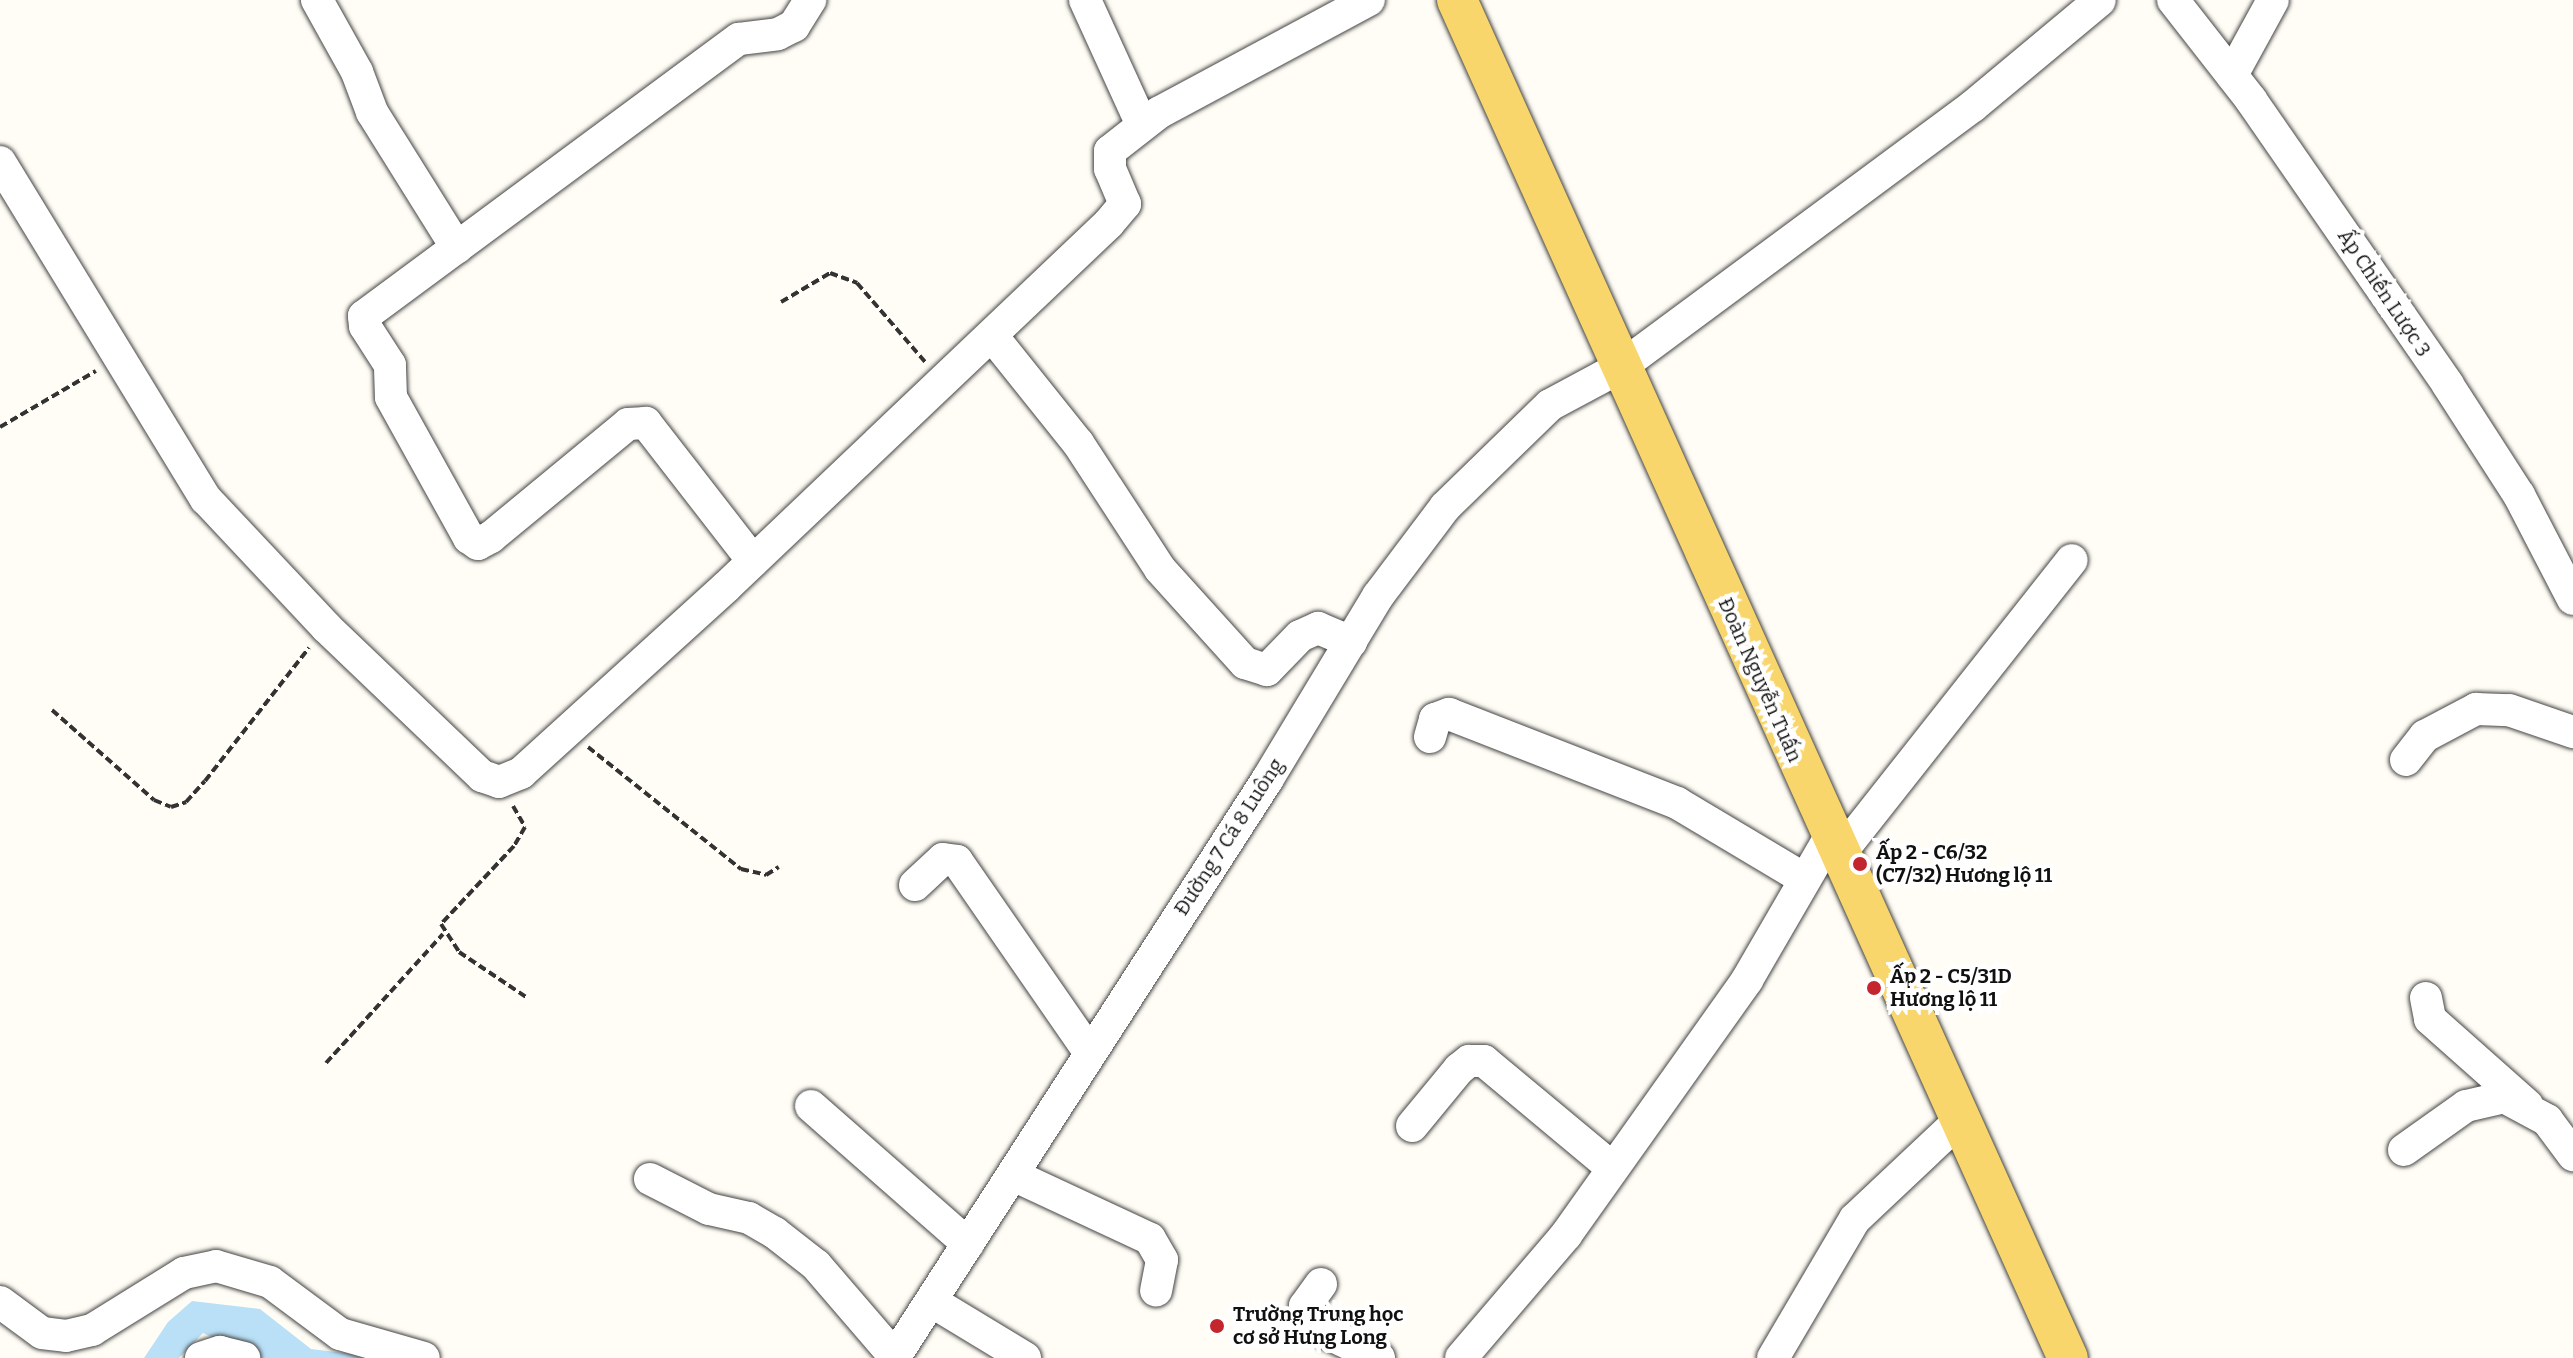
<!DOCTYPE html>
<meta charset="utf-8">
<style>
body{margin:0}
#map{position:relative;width:2573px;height:1358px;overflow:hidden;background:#fffdf5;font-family:Bitter,serif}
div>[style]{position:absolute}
.water>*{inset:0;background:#b9e0f7}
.path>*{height:4px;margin-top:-2px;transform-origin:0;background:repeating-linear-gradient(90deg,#333 0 8px,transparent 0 12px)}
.roads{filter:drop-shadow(0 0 2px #444) drop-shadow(0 0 2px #444)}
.minor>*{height:32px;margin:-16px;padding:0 16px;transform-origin:16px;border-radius:16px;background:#fff}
.major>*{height:40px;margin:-20px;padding:0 20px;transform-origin:20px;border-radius:20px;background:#f9d66b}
.dots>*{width:22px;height:22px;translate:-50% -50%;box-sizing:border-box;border:4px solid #fff;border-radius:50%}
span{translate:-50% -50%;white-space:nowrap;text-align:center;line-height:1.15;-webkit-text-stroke:8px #fff;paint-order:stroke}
.street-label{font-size:20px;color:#111}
.poi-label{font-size:20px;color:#111;font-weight:700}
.left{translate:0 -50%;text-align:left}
</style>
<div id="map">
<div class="water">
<i style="clip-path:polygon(192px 1301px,260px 1309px,311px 1349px,386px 1358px,258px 1358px,203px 1333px,179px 1358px,144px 1358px,168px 1322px)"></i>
</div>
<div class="path">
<i style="left:781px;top:302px;width:57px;rotate:-30.6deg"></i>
<i style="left:830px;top:273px;width:29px;rotate:20deg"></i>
<i style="left:857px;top:283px;width:106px;rotate:49.2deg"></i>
<i style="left:0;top:427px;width:111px;rotate:-30.3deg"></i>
<i style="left:52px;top:710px;width:136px;rotate:41.4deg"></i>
<i style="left:154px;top:800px;width:18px;rotate:22deg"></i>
<i style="left:171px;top:807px;width:16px;rotate:-18deg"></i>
<i style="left:186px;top:802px;width:28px;rotate:-48deg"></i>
<i style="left:205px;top:781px;width:169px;rotate:-52deg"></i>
<i style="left:588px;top:747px;width:196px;rotate:38.6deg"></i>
<i style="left:741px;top:869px;width:26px;rotate:13deg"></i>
<i style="left:766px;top:875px;width:15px;rotate:-32deg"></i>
<i style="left:513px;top:806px;width:24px;rotate:60deg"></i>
<i style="left:525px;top:827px;width:22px;rotate:120deg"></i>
<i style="left:514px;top:846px;width:107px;rotate:133.1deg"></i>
<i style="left:441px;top:924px;width:33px;rotate:57deg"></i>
<i style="left:459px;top:952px;width:81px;rotate:33.9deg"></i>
<i style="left:326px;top:1063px;width:174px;rotate:-47.8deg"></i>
</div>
<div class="roads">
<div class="minor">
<i style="left:317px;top:0;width:82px;rotate:60.9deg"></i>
<i style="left:357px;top:72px;width:43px;rotate:69.4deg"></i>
<i style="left:372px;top:112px;width:160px;rotate:58deg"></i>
<i style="left:1085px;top:0;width:137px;rotate:65.5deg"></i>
<i style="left:2173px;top:0;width:127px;rotate:52deg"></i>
<i style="left:2251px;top:100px;width:346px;rotate:55.3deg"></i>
<i style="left:2448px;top:385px;width:131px;rotate:57.2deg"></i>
<i style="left:2519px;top:495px;width:117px;rotate:62.6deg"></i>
<i style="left:2232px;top:75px;width:85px;rotate:-61.3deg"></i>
<i style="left:0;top:162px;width:395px;rotate:58.6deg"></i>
<i style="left:206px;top:499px;width:175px;rotate:46.8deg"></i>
<i style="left:326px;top:627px;width:216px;rotate:43.7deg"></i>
<i style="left:482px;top:776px;width:18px;rotate:19deg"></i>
<i style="left:499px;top:782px;width:24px;rotate:-22deg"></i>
<i style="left:521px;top:773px;width:277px;rotate:-42.2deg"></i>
<i style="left:726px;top:587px;width:528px;rotate:-43.54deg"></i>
<i style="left:1109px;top:223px;width:25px;rotate:-50deg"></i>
<i style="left:1125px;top:204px;width:38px;rotate:-113deg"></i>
<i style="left:1110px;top:169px;width:18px;rotate:-90deg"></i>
<i style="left:1110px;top:151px;width:63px;rotate:-38deg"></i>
<i style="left:1160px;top:112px;width:237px;rotate:-28.2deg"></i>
<i style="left:993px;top:337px;width:136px;rotate:51.3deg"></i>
<i style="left:1078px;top:443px;width:150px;rotate:56.9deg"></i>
<i style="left:1160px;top:569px;width:127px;rotate:47.9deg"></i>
<i style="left:1245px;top:663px;width:23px;rotate:18deg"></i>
<i style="left:1267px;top:670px;width:47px;rotate:-45.9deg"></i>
<i style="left:1300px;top:636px;width:20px;rotate:-24deg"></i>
<i style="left:1318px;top:628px;width:36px;rotate:23deg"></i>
<i style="left:753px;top:561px;width:175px;rotate:-127.8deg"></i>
<i style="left:646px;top:423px;width:18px;rotate:177deg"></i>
<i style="left:628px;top:424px;width:178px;rotate:140.5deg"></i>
<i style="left:491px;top:537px;width:15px;rotate:152deg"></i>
<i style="left:478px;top:544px;width:11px;rotate:-146deg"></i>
<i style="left:469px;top:538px;width:161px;rotate:-119deg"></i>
<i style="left:391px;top:397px;width:32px;rotate:-92deg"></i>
<i style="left:390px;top:365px;width:46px;rotate:-122.7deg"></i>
<i style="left:365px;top:326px;width:10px;rotate:-96deg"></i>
<i style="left:364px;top:316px;width:466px;rotate:-36.5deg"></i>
<i style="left:739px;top:39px;width:39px;rotate:-7deg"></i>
<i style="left:778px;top:34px;width:18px;rotate:-27deg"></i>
<i style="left:794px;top:26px;width:31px;rotate:-58deg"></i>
<i style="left:1430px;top:737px;width:19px;rotate:-74deg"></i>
<i style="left:1435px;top:719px;width:15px;rotate:-20deg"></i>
<i style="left:1449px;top:714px;width:245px;rotate:21.3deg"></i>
<i style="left:1677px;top:803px;width:147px;rotate:30.8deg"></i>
<i style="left:2406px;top:760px;width:31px;rotate:-52deg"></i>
<i style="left:2425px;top:736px;width:58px;rotate:-27.9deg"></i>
<i style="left:2476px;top:709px;width:33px;rotate:2deg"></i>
<i style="left:2509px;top:710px;width:68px;rotate:19deg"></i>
<i style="left:1838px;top:856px;width:377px;rotate:-51.7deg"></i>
<i style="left:915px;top:885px;width:38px;rotate:-43deg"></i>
<i style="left:943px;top:859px;width:14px;rotate:8deg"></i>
<i style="left:957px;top:861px;width:234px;rotate:55.3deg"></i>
<i style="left:2426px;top:998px;width:21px;rotate:79deg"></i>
<i style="left:2430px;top:1019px;width:130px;rotate:41.6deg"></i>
<i style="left:811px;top:1106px;width:209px;rotate:41.3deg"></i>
<i style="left:1412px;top:1126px;width:74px;rotate:-50.5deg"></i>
<i style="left:1459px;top:1069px;width:13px;rotate:-39deg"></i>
<i style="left:1469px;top:1061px;width:15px"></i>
<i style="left:1484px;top:1061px;width:165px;rotate:39.8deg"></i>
<i style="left:2404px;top:1150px;width:76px;rotate:-35.4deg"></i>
<i style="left:2466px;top:1106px;width:39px;rotate:-13deg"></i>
<i style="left:2504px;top:1097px;width:49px;rotate:28.1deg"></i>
<i style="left:2547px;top:1120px;width:44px;rotate:53.4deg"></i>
<i style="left:1013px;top:1175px;width:151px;rotate:25deg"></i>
<i style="left:1150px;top:1239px;width:24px;rotate:60deg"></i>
<i style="left:1162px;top:1260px;width:31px;rotate:101deg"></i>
<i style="left:650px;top:1179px;width:66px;rotate:27deg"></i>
<i style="left:709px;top:1209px;width:41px;rotate:12.7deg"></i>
<i style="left:749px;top:1218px;width:30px;rotate:30deg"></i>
<i style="left:775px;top:1233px;width:52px;rotate:38deg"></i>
<i style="left:816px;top:1265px;width:121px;rotate:49.3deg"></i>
<i style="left:1321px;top:1284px;width:27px;rotate:126deg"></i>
<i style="left:1305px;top:1306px;width:17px;rotate:87deg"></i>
<i style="left:1306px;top:1323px;width:81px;rotate:25.6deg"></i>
<i style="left:931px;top:1301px;width:110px;rotate:31.2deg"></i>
<i style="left:0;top:1302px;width:52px;rotate:36.4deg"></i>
<i style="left:42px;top:1333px;width:24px;rotate:7deg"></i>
<i style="left:66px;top:1336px;width:27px;rotate:-13deg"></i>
<i style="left:92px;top:1330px;width:108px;rotate:-31.8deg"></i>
<i style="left:184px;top:1273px;width:33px;rotate:-12deg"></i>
<i style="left:216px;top:1266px;width:56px;rotate:16.5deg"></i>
<i style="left:270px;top:1282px;width:87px;rotate:36.6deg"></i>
<i style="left:340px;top:1334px;width:87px;rotate:15.9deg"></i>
<i style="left:201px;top:1358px;width:20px;rotate:-18deg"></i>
<i style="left:220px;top:1352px;width:25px;rotate:14deg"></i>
<i style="left:894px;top:1358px;width:688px;rotate:-57.16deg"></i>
<i style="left:1267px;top:780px;width:215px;rotate:-58.9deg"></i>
<i style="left:1378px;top:596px;width:111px;rotate:-53deg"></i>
<i style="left:1445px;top:507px;width:146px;rotate:-44.2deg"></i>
<i style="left:1550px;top:405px;width:78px;rotate:-28.2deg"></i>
<i style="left:1619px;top:368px;width:440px;rotate:-36.5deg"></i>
<i style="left:1973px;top:106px;width:165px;rotate:-39.8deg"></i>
<i style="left:1461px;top:1358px;width:162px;rotate:-49.5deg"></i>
<i style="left:1566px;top:1235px;width:313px;rotate:-54.6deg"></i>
<i style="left:1747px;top:980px;width:165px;rotate:-59.9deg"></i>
<i style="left:1773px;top:1358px;width:161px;rotate:-59.5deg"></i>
<i style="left:1855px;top:1219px;width:141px;rotate:-43.3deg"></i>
</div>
<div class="major">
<i style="left:1457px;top:0;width:1489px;rotate:65.78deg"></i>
</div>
</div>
<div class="dots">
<i style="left:1860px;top:864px;background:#c4262e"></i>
<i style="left:1874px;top:988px;background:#c4262e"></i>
<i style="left:1217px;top:1326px;background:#c4262e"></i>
</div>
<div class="street-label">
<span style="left:2384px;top:293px;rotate:56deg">Ấp Chiến Lược 3</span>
<span style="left:1760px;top:680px;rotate:66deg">Đoàn Nguyễn Tuấn</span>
<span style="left:1229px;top:837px;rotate:-57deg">Đường 7 Cá 8 Luông</span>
</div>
<div class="poi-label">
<span class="left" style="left:1876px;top:864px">Ấp 2 - C6/32<br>(C7/32) Hương lộ 11</span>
<span class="left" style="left:1890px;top:988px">Ấp 2 - C5/31D<br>Hương lộ 11</span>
<span class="left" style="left:1233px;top:1326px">Trường Trung học<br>cơ sở Hưng Long</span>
</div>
</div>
